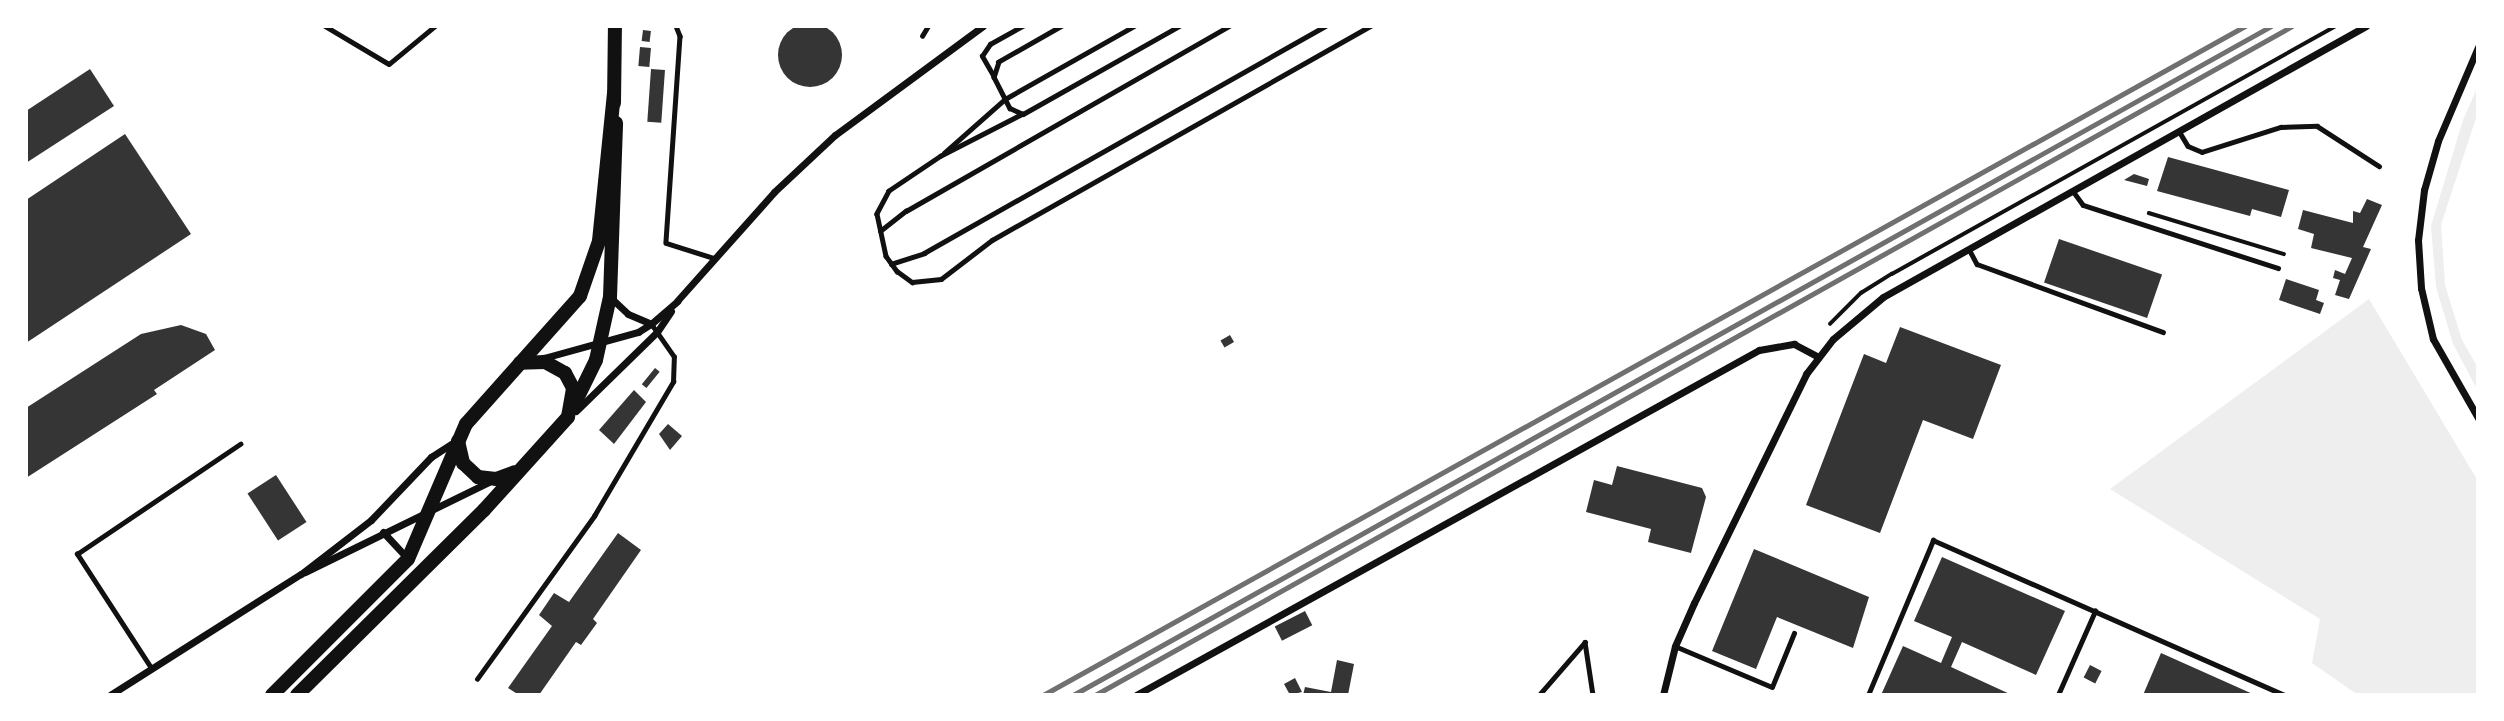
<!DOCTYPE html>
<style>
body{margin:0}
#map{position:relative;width:2504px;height:721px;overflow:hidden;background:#fff;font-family:"Times New Roman",serif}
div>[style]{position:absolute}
.green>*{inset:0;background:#eee}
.building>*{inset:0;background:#353535;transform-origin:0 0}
.round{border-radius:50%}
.path>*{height:3.5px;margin:-1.75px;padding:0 1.75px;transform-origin:1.75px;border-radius:1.75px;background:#111}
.service>*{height:4.5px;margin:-2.25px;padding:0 2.25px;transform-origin:2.25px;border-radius:2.25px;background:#111}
.minor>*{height:7px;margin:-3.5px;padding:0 3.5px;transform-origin:3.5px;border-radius:3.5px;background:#111}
.secondary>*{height:14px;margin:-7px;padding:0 7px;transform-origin:7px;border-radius:7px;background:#111}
.rail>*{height:5px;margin:-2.5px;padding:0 2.5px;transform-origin:2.5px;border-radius:2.5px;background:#707070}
span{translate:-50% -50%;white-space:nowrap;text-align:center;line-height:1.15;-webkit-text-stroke:7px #fff;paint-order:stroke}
.frame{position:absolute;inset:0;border:28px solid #fff;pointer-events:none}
</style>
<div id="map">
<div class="green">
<i style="clip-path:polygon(2478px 86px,2478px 112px,2441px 225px,2445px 285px,2462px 340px,2478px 368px,2478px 391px,2453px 344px,2436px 287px,2431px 226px,2463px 120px)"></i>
<i style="clip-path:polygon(2369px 299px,2478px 481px,2478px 695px,2358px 695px,2312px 663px,2320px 619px,2110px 489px)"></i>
</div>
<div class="building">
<i class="round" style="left:778px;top:23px;width:64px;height:64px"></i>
<i style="left:643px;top:30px;width:8px;height:11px;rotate:7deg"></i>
<i style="left:640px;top:47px;width:11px;height:19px;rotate:5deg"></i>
<i style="clip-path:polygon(90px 69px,114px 106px,26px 163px,26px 111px)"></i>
<i style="left:651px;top:69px;width:14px;height:53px;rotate:4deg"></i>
<i style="clip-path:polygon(125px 134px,191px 234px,26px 343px,26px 200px)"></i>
<i style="clip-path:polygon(2168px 157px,2289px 190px,2281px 217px,2252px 209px,2250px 216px,2157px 191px)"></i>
<i style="clip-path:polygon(2134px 174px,2149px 179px,2147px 186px,2124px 180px)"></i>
<i style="clip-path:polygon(2367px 199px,2382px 205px,2363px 247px,2371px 249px,2349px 299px,2335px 295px,2340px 280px,2333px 278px,2335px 270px,2345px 274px,2352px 258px,2311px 248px,2314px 234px,2298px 229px,2303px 210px,2353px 223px,2353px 211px,2360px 213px)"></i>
<i style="left:2059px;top:239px;width:109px;height:46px;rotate:19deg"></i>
<i style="clip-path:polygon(2286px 279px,2319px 290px,2316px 300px,2324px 303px,2320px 314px,2279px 300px)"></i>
<i style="clip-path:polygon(181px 325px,206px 334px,215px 350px,154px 390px,157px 394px,26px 478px,26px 408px,141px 334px)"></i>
<i style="clip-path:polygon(1900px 327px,2001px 365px,1973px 439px,1923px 420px,1880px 533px,1806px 505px,1864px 354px,1886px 363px)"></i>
<i style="left:1230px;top:335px;width:8px;height:11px;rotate:60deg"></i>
<i style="left:655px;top:368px;width:6px;height:21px;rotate:39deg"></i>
<i style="clip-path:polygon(634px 390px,646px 402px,614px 444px,599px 430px)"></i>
<i style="clip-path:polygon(668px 424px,682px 436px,670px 450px,659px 434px)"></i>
<i style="clip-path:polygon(1617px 466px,1702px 488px,1706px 497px,1691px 553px,1648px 542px,1651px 529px,1586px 512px,1594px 480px,1612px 485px)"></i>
<i style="left:276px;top:475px;width:56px;height:34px;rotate:57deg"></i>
<i style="clip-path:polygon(618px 533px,641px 550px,593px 619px,597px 623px,581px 645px,576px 642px,539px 695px,519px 695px,508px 688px,552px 626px,539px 615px,554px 593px,569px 602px)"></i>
<i style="clip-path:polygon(1754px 549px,1869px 597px,1853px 648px,1777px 617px,1756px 669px,1712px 651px)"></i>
<i style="clip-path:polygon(1942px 557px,2065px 611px,2036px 675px,1962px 642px,1951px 667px,2012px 695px,1881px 695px,1903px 646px,1941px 663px,1952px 637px,1914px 621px)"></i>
<i style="left:1305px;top:611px;width:16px;height:34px;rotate:63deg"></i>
<i style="clip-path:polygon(2161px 653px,2255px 695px,2143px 695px)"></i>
<i style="clip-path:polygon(1337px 660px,1354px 664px,1348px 695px,1303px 695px,1305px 687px,1331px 692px)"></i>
<i style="left:2090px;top:665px;width:13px;height:14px;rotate:27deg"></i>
<i style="clip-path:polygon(1295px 678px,1302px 692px,1290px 695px,1284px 684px)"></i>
</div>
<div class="path">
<i style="left:2149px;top:213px;width:141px;rotate:16.9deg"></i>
<i style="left:1830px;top:324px;width:44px;rotate:-45deg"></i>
<i style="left:1861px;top:293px;width:36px;rotate:-32deg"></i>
<i style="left:1892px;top:274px;width:509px;rotate:-29.19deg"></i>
</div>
<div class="service">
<i style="left:325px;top:26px;width:74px;rotate:30.7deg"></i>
<i style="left:389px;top:64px;width:60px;rotate:-39.6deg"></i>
<i style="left:676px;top:26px;width:11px;rotate:68deg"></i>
<i style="left:680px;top:36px;width:207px;rotate:93.9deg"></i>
<i style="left:666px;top:243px;width:50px;rotate:17.4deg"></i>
<i style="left:1062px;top:26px;width:73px;rotate:150.3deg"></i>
<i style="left:999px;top:62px;width:16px;rotate:108deg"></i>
<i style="left:994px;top:77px;width:35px;rotate:63deg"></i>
<i style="left:1010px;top:108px;width:14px;rotate:25deg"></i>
<i style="left:1023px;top:114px;width:179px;rotate:-29.4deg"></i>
<i style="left:922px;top:36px;width:12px;rotate:-59deg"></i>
<i style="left:994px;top:77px;width:24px;rotate:-120deg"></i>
<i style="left:982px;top:56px;width:14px;rotate:-56deg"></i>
<i style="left:990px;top:44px;width:38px;rotate:-29deg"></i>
<i style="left:1023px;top:114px;width:92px;rotate:152.9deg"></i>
<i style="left:941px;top:156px;width:63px;rotate:146.1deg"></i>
<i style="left:889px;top:191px;width:26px;rotate:118deg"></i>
<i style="left:877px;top:214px;width:43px;rotate:77.9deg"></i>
<i style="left:886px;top:256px;width:19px;rotate:54deg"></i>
<i style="left:897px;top:271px;width:19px;rotate:36deg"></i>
<i style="left:912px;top:282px;width:29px;rotate:-6deg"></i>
<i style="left:941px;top:279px;width:64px;rotate:-37.4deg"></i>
<i style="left:992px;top:240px;width:435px;rotate:-29.5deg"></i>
<i style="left:2179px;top:131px;width:17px;rotate:59deg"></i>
<i style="left:2188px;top:146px;width:15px;rotate:23deg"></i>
<i style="left:2202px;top:152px;width:83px;rotate:-17.6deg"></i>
<i style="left:2281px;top:127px;width:36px;rotate:-2deg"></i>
<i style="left:2317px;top:126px;width:74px;rotate:32.8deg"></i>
<i style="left:944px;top:153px;width:81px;rotate:-41.5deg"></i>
<i style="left:1005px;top:99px;width:148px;rotate:-29.5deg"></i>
<i style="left:2073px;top:191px;width:17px;rotate:54deg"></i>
<i style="left:2083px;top:205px;width:205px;rotate:17.9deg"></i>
<i style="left:880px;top:231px;width:33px;rotate:-38deg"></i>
<i style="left:906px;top:211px;width:372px;rotate:-29.8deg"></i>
<i style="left:1969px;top:249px;width:17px;rotate:62deg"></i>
<i style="left:1977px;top:264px;width:198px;rotate:20.1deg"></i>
<i style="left:891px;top:264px;width:35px;rotate:-18deg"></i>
<i style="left:924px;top:253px;width:461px;rotate:-29.5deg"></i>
<i style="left:1675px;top:646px;width:105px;rotate:22.9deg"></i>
<i style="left:1772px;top:687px;width:58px;rotate:-67.8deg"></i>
<i style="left:151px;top:668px;width:136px;rotate:-123deg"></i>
<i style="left:77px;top:554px;width:197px;rotate:-34deg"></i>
<i style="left:477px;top:679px;width:201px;rotate:-54.3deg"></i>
<i style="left:594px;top:516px;width:156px;rotate:-59.5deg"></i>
<i style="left:673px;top:382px;width:25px;rotate:-88deg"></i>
<i style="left:674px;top:357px;width:40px;rotate:-124.9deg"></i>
<i style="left:1539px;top:695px;width:70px;rotate:-49deg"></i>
<i style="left:1585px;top:642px;width:54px;rotate:81.4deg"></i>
<i style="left:1868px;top:695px;width:168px;rotate:-67.2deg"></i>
<i style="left:1933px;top:540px;width:384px;rotate:23.8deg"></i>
<i style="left:2058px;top:695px;width:92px;rotate:-66.2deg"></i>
</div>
<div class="minor">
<i style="left:2478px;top:47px;width:102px;rotate:113.1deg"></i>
<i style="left:2438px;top:141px;width:51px;rotate:105.9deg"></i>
<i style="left:2424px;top:190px;width:50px;rotate:96.8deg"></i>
<i style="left:2418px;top:240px;width:48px;rotate:86.4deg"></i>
<i style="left:2421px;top:288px;width:52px;rotate:76.8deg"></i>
<i style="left:2433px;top:339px;width:91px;rotate:60.3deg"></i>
<i style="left:611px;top:298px;width:23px;rotate:43deg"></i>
<i style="left:628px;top:314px;width:25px;rotate:23deg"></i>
<i style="left:540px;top:359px;width:102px;rotate:-15.4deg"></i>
<i style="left:638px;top:332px;width:15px;rotate:-32deg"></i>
<i style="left:651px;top:324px;width:35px;rotate:-41deg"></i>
<i style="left:677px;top:301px;width:146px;rotate:-48.3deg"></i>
<i style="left:774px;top:192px;width:83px;rotate:-43.1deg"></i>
<i style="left:835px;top:135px;width:184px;rotate:-36.4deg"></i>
<i style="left:576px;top:411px;width:113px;rotate:-44.3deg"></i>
<i style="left:657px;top:332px;width:25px;rotate:-56deg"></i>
<i style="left:383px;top:532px;width:37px;rotate:47deg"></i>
<i style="left:305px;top:572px;width:205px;rotate:-26.1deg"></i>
<i style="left:110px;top:695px;width:226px;rotate:-32.4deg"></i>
<i style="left:301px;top:574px;width:88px;rotate:-37.6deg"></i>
<i style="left:371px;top:520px;width:87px;rotate:-46.4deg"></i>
<i style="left:431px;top:457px;width:31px;rotate:-33deg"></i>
<i style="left:1136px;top:695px;width:712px;rotate:-28.98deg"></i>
<i style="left:1759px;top:350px;width:36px;rotate:-10deg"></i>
<i style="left:1794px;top:344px;width:27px;rotate:28deg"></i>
<i style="left:1663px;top:695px;width:50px;rotate:-76.2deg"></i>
<i style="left:1675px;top:646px;width:47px;rotate:-66.2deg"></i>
<i style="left:1694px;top:603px;width:255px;rotate:-63.9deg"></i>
<i style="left:1806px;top:374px;width:44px;rotate:-52.4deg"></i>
<i style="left:1833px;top:339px;width:65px;rotate:-40deg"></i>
<i style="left:1883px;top:297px;width:554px;rotate:-29.3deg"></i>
</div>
<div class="secondary">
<i style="left:614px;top:103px;width:77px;rotate:-89.3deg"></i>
<i style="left:573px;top:407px;width:52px;rotate:-63.9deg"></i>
<i style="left:596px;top:360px;width:65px;rotate:-77.5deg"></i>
<i style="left:610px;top:297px;width:174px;rotate:-88deg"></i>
<i style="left:458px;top:441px;width:23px;rotate:77deg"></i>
<i style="left:463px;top:463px;width:21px;rotate:43deg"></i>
<i style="left:478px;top:477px;width:18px;rotate:6deg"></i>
<i style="left:496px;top:479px;width:20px;rotate:-20deg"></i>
<i style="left:272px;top:695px;width:192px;rotate:-45deg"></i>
<i style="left:408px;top:559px;width:147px;rotate:-66.8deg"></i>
<i style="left:466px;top:424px;width:171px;rotate:-48.3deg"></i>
<i style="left:580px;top:296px;width:58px;rotate:-70.9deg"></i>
<i style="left:599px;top:241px;width:149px;rotate:-84.2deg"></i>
<i style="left:297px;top:695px;width:263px;rotate:-44.7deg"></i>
<i style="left:484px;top:510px;width:125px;rotate:-47.9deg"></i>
<i style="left:568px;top:417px;width:29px;rotate:-80deg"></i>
<i style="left:573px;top:388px;width:17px;rotate:-118deg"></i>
<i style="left:565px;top:373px;width:23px;rotate:-151deg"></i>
<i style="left:545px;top:362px;width:25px;rotate:178deg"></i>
</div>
<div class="rail">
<i style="left:1043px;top:695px;width:1376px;rotate:-29.1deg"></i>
<i style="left:1073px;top:695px;width:1372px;rotate:-29.18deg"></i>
<i style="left:1095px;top:695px;width:1371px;rotate:-29.2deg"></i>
</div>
<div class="frame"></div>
</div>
